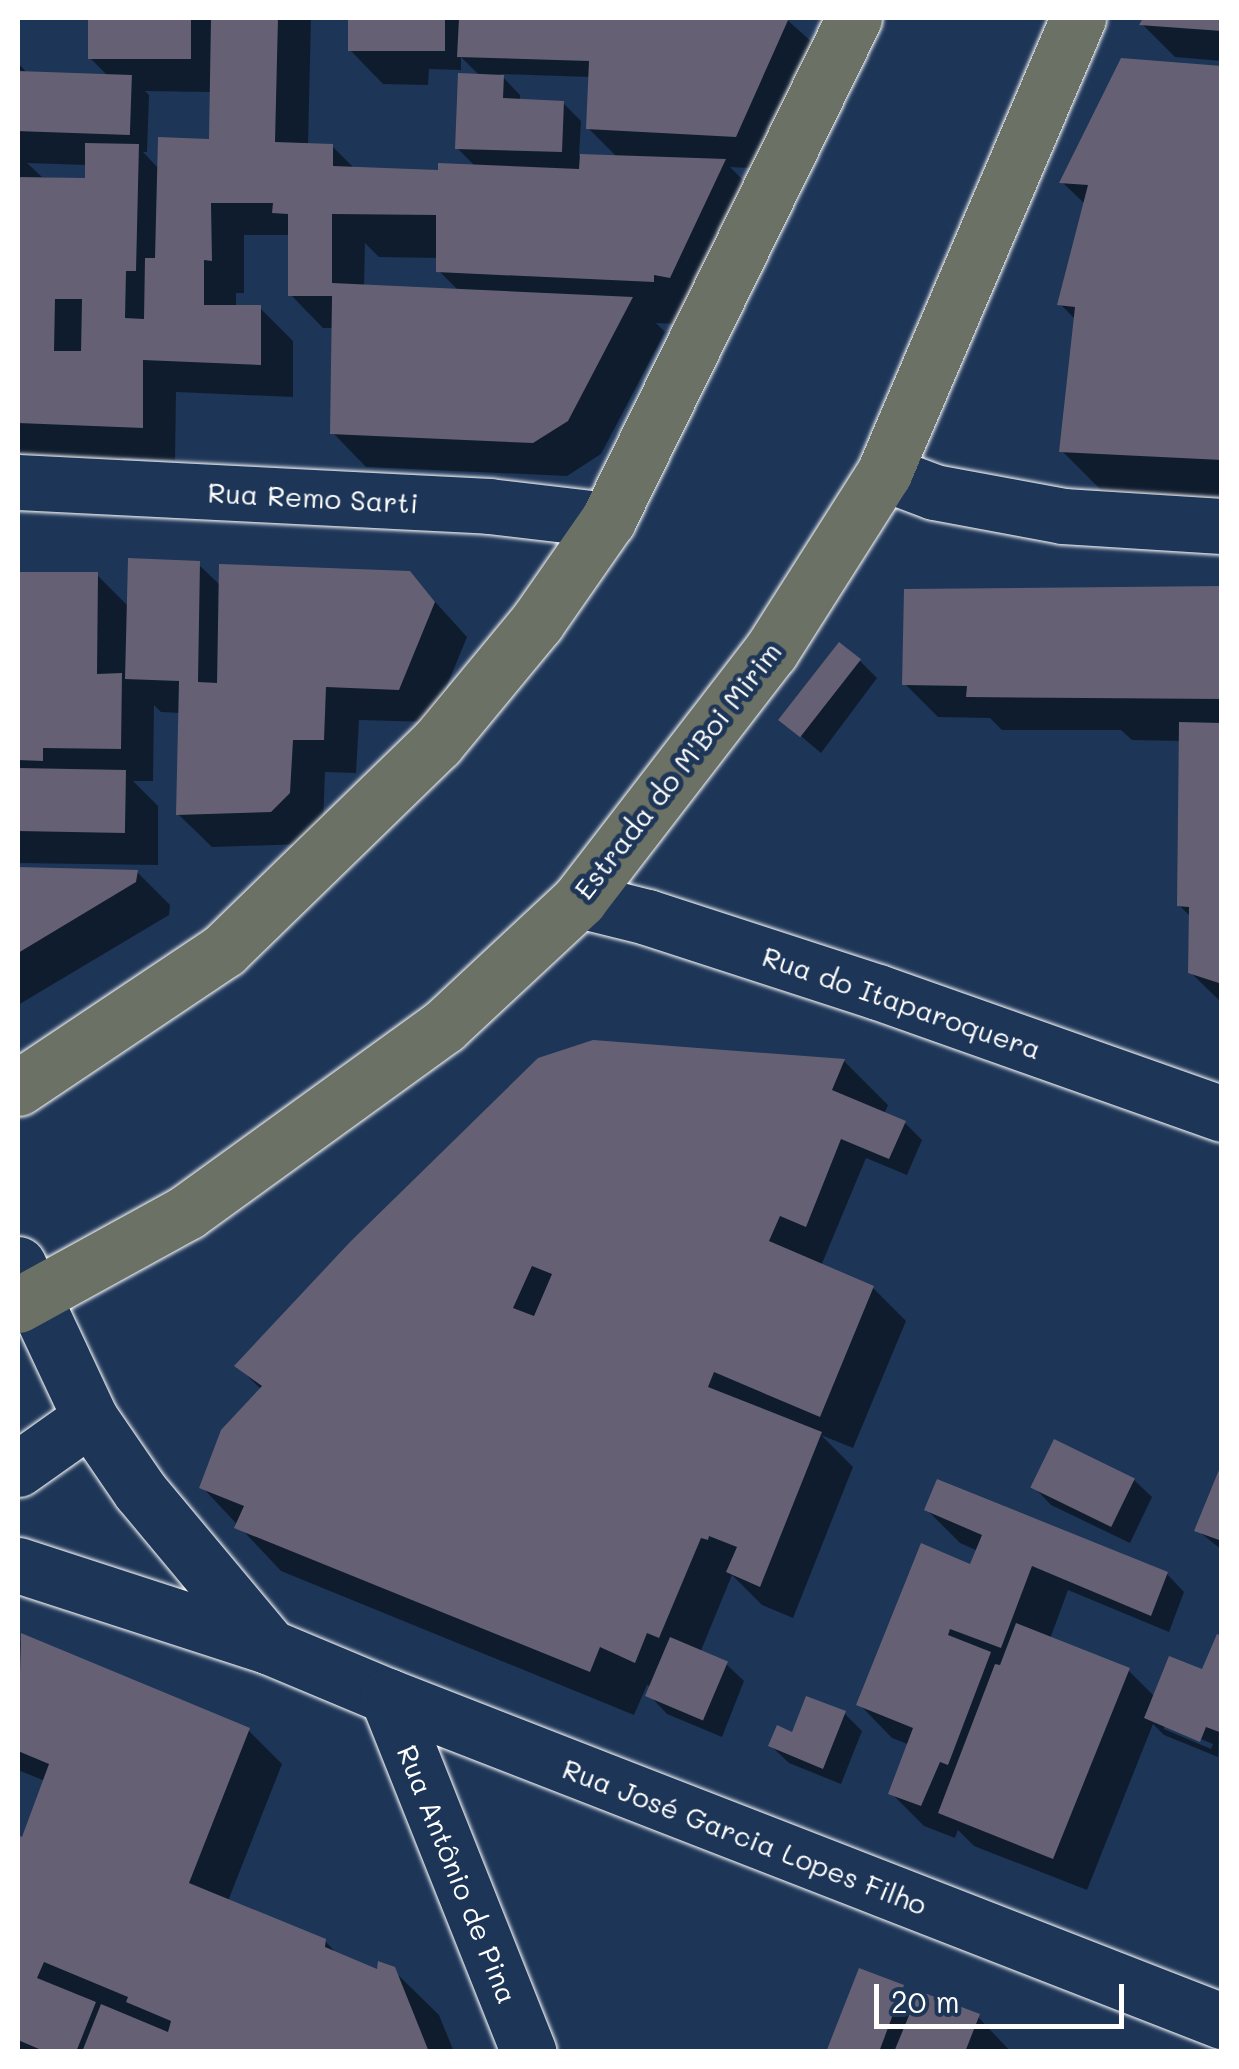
<!DOCTYPE html>
<meta charset="utf-8">
<style>
body{margin:0}
#map{position:relative;width:1239px;height:2069px;overflow:hidden;background:#1d3557;font-family:Mali,sans-serif}
div>[style]{position:absolute}
.shadow>*{inset:0;background:#0007}
.building>*{inset:0;background:#656074;transform-origin:0 0}
.roads{filter:drop-shadow(0 0 2px #fff) drop-shadow(0 0 2px #fff)}
.minor>*{height:55px;margin:-27.5px;padding:0 27.5px;transform-origin:27.5px;border-radius:27.5px;background:#1d3557}
.major>*{height:55px;margin:-27.5px;padding:0 27.5px;transform-origin:27.5px;border-radius:27.5px;background:#6b7165}
span{translate:-50% -50%;white-space:nowrap;text-align:center;line-height:1.15;-webkit-text-stroke:10px #1d3557;paint-order:stroke}
.street-label{font-size:28px;color:#fff}
.frame{position:absolute;inset:0;border:20px solid #fff;pointer-events:none}
.scale{position:absolute;left:874px;top:1984px;width:250px;height:45px;box-sizing:border-box;border:5px solid #fff;border-top:0;padding-left:12px;font-size:30px;line-height:35px;white-space:nowrap;color:#fff;-webkit-text-stroke:8px #1d3557;paint-order:stroke}
</style>
<div id="map">
<div class="shadow">
<i style="clip-path:polygon(evenodd,90px 18px,311px 18px,308px 145px,332px 146px,355px 169px,441px 172px,476px 167px,457px 148px,480px 76px,461px 57px,461px 70px,429px 69px,428px 85px,383px 84px,350px 50px,351px 18px,785px 18px,822px 51px,769px 169px,730px 167px,768px 205px,697px 325px,656px 323px,665px 332px,601px 454px,567px 476px,366px 467px,333px 433px,334px 328px,323px 328px,290px 294px,290px 235px,244px 235px,244px 293px,236px 293px,236px 308px,260px 308px,293px 341px,293px 397px,176px 392px,175px 460px,123px 458px,123px 469px,18px 464px,18px 63px,28px 74px,109px 77px,90px 58px,90px 18px,500px 74px,591px 77px,588px 128px,618px 158px,579px 156px,581px 121px,563px 103px,520px 101px,520px 95px,500px 74px,90px 18px,145px 91px,212px 92px,211px 141px,159px 169px,143px 152px,147px 152px,149px 95px,145px 91px,90px 18px,27px 163px,87px 165px,87px 180px,42px 177px,27px 163px,90px 18px,365px 243px,379px 257px,439px 258px,439px 271px,460px 292px,364px 287px,365px 243px)"></i>
<i style="clip-path:polygon(1146px 18px,1222px 18px,1222px 61px,1175px 57px,1142px 24px)"></i>
<i style="clip-path:polygon(1222px 69px,1222px 501px,1106px 495px,1062px 451px,1076px 320px,1060px 304px,1086px 205px,1062px 182px)"></i>
<i style="clip-path:polygon(198px 564px,221px 586px,409px 573px,467px 637px,432px 722px,359px 720px,356px 773px,325px 772px,323px 826px,304px 844px,212px 847px,178px 814px,181px 713px,161px 712px,154px 705px,153px 781px,133px 781px,158px 806px,158px 865px,18px 863px,18px 575px,97px 575px,129px 607px)"></i>
<i style="clip-path:polygon(1222px 589px,1222px 1003px,1190px 972px,1191px 917px,1179px 905px,1181px 741px,1132px 740px,1121px 730px,1002px 730px,990px 718px,938px 717px,905px 684px)"></i>
<i style="clip-path:polygon(859px 660px,877px 678px,821px 753px,783px 721px)"></i>
<i style="clip-path:polygon(18px 869px,137px 872px,170px 905px,169px 915px,18px 1005px)"></i>
<i style="clip-path:polygon(844px 1061px,888px 1105px,884px 1114px,905px 1123px,922px 1140px,907px 1175px,866px 1158px,821px 1266px,873px 1288px,906px 1321px,853px 1448px,821px 1435px,853px 1467px,793px 1618px,762px 1605px,732px 1575px,700px 1653px,726px 1664px,744px 1681px,722px 1737px,667px 1714px,650px 1696px,653px 1687px,647px 1685px,634px 1715px,281px 1571px,202px 1487px,262px 1390px,237px 1366px)"></i>
<i style="clip-path:polygon(1222px 1471px,1222px 1550px,1197px 1530px)"></i>
<i style="clip-path:polygon(1134px 1480px,1152px 1497px,1130px 1543px,1051px 1505px,1034px 1487px)"></i>
<i style="clip-path:polygon(evenodd,927px 1510px,1167px 1574px,1184px 1592px,1169px 1632px,1068px 1590px,1050px 1639px,1128px 1670px,1155px 1697px,1203px 1672px,1222px 1638px,1218px 1757px,1164px 1735px,1153px 1724px,1087px 1890px,974px 1846px,958px 1830px,955px 1838px,924px 1826px,891px 1793px,910px 1745px,892px 1738px,859px 1704px,971px 1568px,978px 1551px,960px 1543px,927px 1510px,1164px 1724px,1213px 1744px,1211px 1749px,1164px 1729px,1164px 1724px)"></i>
<i style="clip-path:polygon(22px 1637px,248px 1730px,282px 1764px,228px 1901px,325px 1941px,339px 1956px,378px 1972px,393px 1970px,439px 2015px,454px 2052px,18px 2052px,18px 1838px,22px 1840px,45px 1781px,18px 1770px,18px 1649px)"></i>
<i style="clip-path:polygon(844px 1713px,862px 1731px,841px 1784px,789px 1763px,771px 1746px)"></i>
<i style="clip-path:polygon(903px 1988px,917px 2002px,978px 2017px,1011px 2052px,829px 2052px)"></i>
</div>
<div class="building">
<i style="left:88px;top:18px;width:103px;height:41px"></i>
<i style="clip-path:polygon(evenodd,211px 18px,278px 18px,275px 142px,333px 144px,333px 166px,438px 170px,438px 163px,579px 169px,580px 154px,726px 159px,670px 278px,654px 275px,654px 282px,436px 272px,436px 215px,332px 214px,332px 283px,633px 297px,568px 421px,533px 443px,330px 434px,332px 296px,288px 296px,288px 214px,272px 213px,273px 203px,211px 203px,212px 261px,204px 260px,204px 305px,261px 305px,261px 365px,143px 360px,143px 428px,18px 423px,18px 177px,85px 178px,85px 143px,139px 144px,136px 271px,126px 271px,125px 318px,144px 319px,145px 258px,155px 258px,158px 137px,209px 139px,211px 18px,55px 299px,82px 299px,81px 351px,54px 351px,55px 299px)"></i>
<i style="left:348px;top:18px;width:97px;height:33px"></i>
<i style="clip-path:polygon(459px 18px,789px 18px,736px 137px,586px 129px,589px 61px,457px 57px)"></i>
<i style="clip-path:polygon(1143px 18px,1222px 18px,1222px 31px,1139px 25px)"></i>
<i style="clip-path:polygon(1121px 58px,1222px 66px,1222px 460px,1059px 452px,1075px 307px,1057px 305px,1088px 185px,1059px 183px)"></i>
<i style="left:18px;top:71px;width:114px;height:60px;rotate:2deg"></i>
<i style="clip-path:polygon(458px 73px,504px 75px,503px 98px,564px 101px,562px 152px,455px 149px)"></i>
<i style="clip-path:polygon(128px 558px,200px 561px,198px 682px,217px 683px,219px 564px,410px 571px,435px 602px,399px 690px,326px 687px,324px 740px,293px 740px,290px 793px,271px 812px,176px 815px,179px 681px,125px 679px)"></i>
<i style="clip-path:polygon(18px 572px,98px 572px,97px 674px,122px 673px,121px 749px,43px 748px,43px 761px,18px 760px)"></i>
<i style="clip-path:polygon(1222px 586px,1222px 699px,966px 697px,967px 686px,902px 685px,904px 589px)"></i>
<i style="left:839px;top:642px;width:28px;height:99px;rotate:38deg"></i>
<i style="clip-path:polygon(1179px 722px,1222px 723px,1222px 984px,1188px 973px,1189px 907px,1177px 906px)"></i>
<i style="left:126px;top:770px;width:63px;height:108px;rotate:91deg"></i>
<i style="clip-path:polygon(18px 867px,138px 870px,136px 882px,18px 953px)"></i>
<i style="clip-path:polygon(evenodd,593px 1040px,845px 1059px,832px 1090px,906px 1121px,889px 1159px,841px 1139px,806px 1227px,780px 1216px,769px 1241px,874px 1286px,820px 1417px,714px 1372px,708px 1387px,822px 1432px,760px 1587px,726px 1572px,737px 1547px,709px 1536px,708px 1540px,701px 1538px,659px 1638px,647px 1633px,635px 1663px,600px 1647px,590px 1672px,234px 1528px,244px 1506px,199px 1488px,221px 1430px,262px 1386px,234px 1366px,350px 1242px,538px 1058px,593px 1040px,532px 1266px,552px 1274px,534px 1316px,513px 1308px,532px 1266px)"></i>
<i style="left:1054px;top:1439px;width:90px;height:54px;rotate:26deg"></i>
<i style="clip-path:polygon(1221px 1465px,1222px 1465px,1222px 1541px,1194px 1531px)"></i>
<i style="clip-path:polygon(937px 1479px,1168px 1572px,1151px 1616px,1032px 1566px,1001px 1648px,950px 1629px,948px 1635px,991px 1652px,948px 1765px,940px 1762px,921px 1806px,888px 1794px,913px 1728px,856px 1705px,921px 1543px,970px 1564px,982px 1535px,924px 1510px)"></i>
<i style="clip-path:polygon(1016px 1623px,1130px 1668px,1053px 1859px,938px 1813px,995px 1664px,1000px 1665px)"></i>
<i style="clip-path:polygon(21px 1633px,250px 1728px,189px 1883px,326px 1939px,325px 1947px,377px 1969px,378px 1961px,395px 1967px,429px 2052px,82px 2052px,101px 2004px,168px 2032px,171px 2021px,126px 2002px,128px 1997px,44px 1962px,37px 1978px,96px 2002px,76px 2052px,46px 2052px,18px 2040px,18px 1835px,22px 1837px,49px 1764px,18px 1751px)"></i>
<i style="clip-path:polygon(1217px 1634px,1222px 1636px,1222px 1733px,1206px 1727px,1200px 1742px,1144px 1718px,1169px 1656px,1202px 1669px)"></i>
<i style="left:670px;top:1637px;width:63px;height:64px;rotate:23deg"></i>
<i style="clip-path:polygon(806px 1696px,846px 1711px,823px 1769px,768px 1746px,777px 1725px,792px 1732px)"></i>
<i style="clip-path:polygon(859px 1968px,904px 1985px,879px 2052px,826px 2052px)"></i>
<i style="clip-path:polygon(919px 1991px,980px 2014px,965px 2052px,894px 2052px)"></i>
</div>
<div class="roads">
<div class="minor">
<i style="left:884px;top:473px;width:53px;rotate:20.8deg"></i>
<i style="left:934px;top:492px;width:131px;rotate:10.5deg"></i>
<i style="left:1063px;top:516px;width:159px;rotate:3.6deg"></i>
<i style="left:18px;top:482px;width:472px;rotate:2.9deg"></i>
<i style="left:489px;top:506px;width:120px;rotate:6.7deg"></i>
<i style="left:579px;top:900px;width:70px;rotate:14deg"></i>
<i style="left:647px;top:917px;width:243px;rotate:18deg"></i>
<i style="left:878px;top:992px;width:365px;rotate:19.5deg"></i>
<i style="left:18px;top:1264px;width:170px;rotate:64.9deg"></i>
<i style="left:90px;top:1418px;width:88px;rotate:55.6deg"></i>
<i style="left:140px;top:1491px;width:203px;rotate:50.2deg"></i>
<i style="left:18px;top:1469px;width:88px;rotate:-35.3deg"></i>
<i style="left:18px;top:1565px;width:265px;rotate:18deg"></i>
<i style="left:270px;top:1647px;width:127px;rotate:22.7deg"></i>
<i style="left:387px;top:1696px;width:896px;rotate:21.27deg"></i>
<i style="left:387px;top:1696px;width:383px;rotate:68.3deg"></i>
</div>
<div class="major">
<i style="left:18px;top:1088px;width:248px;rotate:-33.8deg"></i>
<i style="left:224px;top:950px;width:297px;rotate:-44.2deg"></i>
<i style="left:437px;top:743px;width:157px;rotate:-50.4deg"></i>
<i style="left:537px;top:622px;width:124px;rotate:-55.2deg"></i>
<i style="left:608px;top:520px;width:559px;rotate:-63.89deg"></i>
<i style="left:18px;top:1305px;width:193px;rotate:-28.8deg"></i>
<i style="left:187px;top:1212px;width:317px;rotate:-35.9deg"></i>
<i style="left:444px;top:1026px;width:185px;rotate:-43deg"></i>
<i style="left:579px;top:900px;width:314px;rotate:-52.4deg"></i>
<i style="left:771px;top:651px;width:211px;rotate:-57.6deg"></i>
<i style="left:884px;top:473px;width:495px;rotate:-66.9deg"></i>
</div>
</div>
<div class="street-label">
<span style="left:313px;top:497px;rotate:3deg">Rua Remo Sarti</span>
<span style="left:677px;top:770px;rotate:-52deg">Estrada do M'Boi Mirim</span>
<span style="left:902px;top:1002px;rotate:19deg">Rua do Itaparoquera</span>
<span style="left:745px;top:1836px;rotate:21deg">Rua José Garcia Lopes Filho</span>
<span style="left:458px;top:1874px;rotate:68deg">Rua Antônio de Pina</span>
</div>
<div class="frame"></div>
<div class="scale">20 m</div>
</div>
